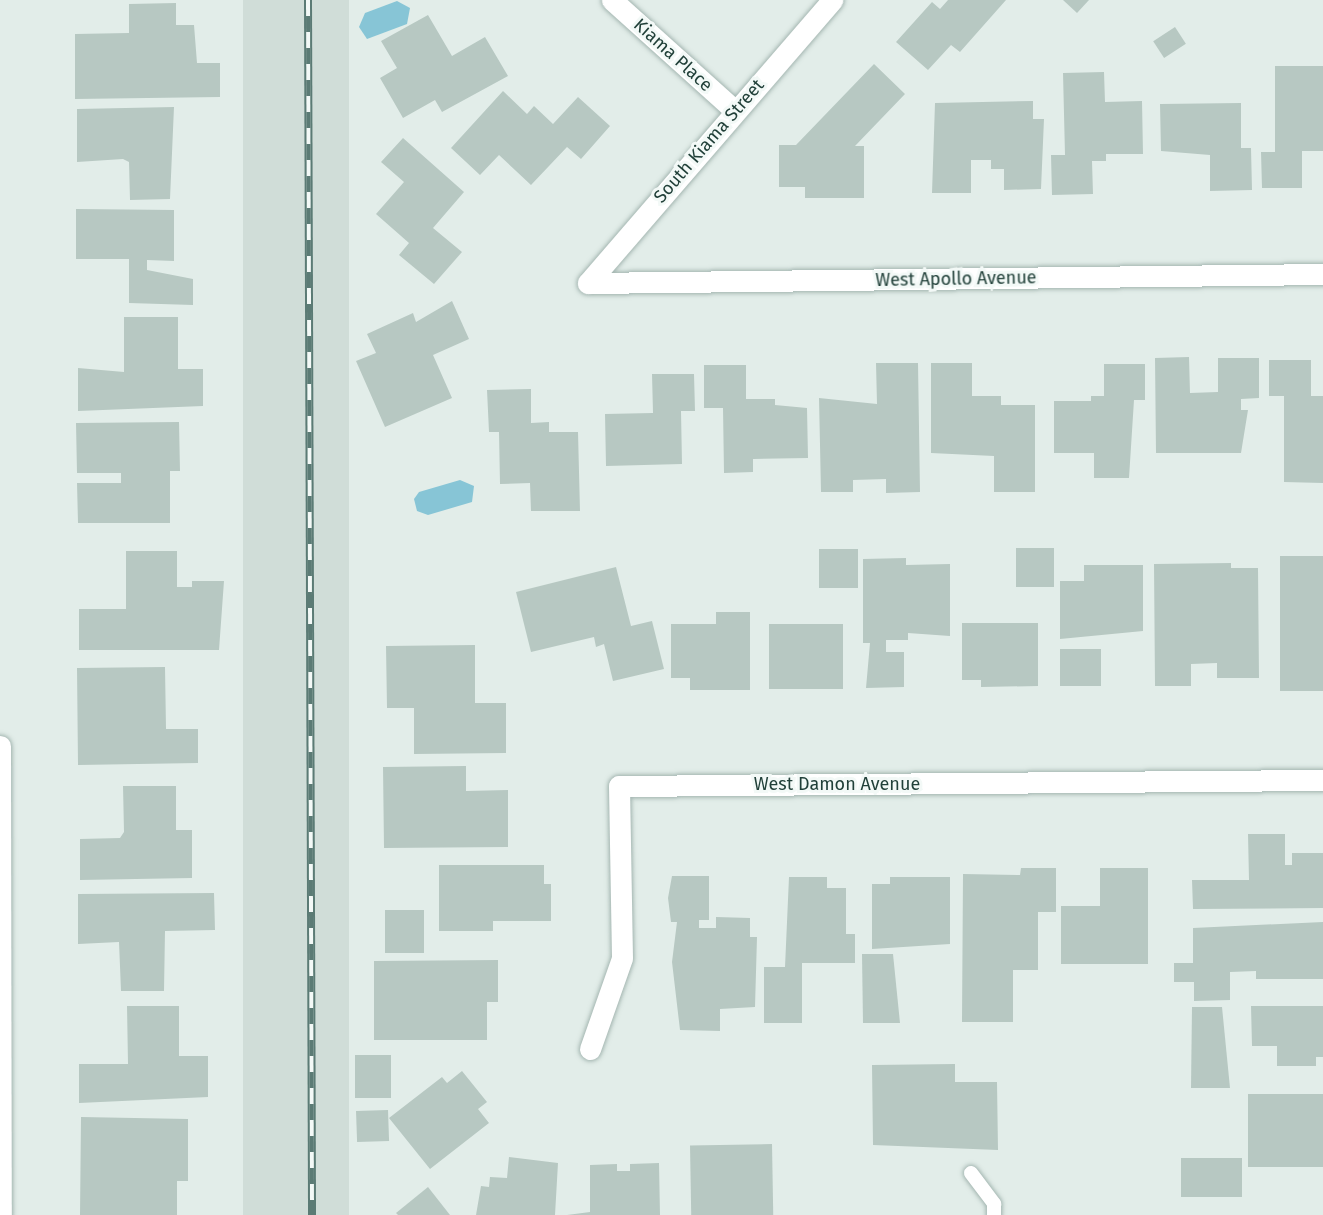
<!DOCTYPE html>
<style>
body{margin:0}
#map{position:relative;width:1323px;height:1215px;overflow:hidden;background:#e2ede9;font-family:"Fira Sans",sans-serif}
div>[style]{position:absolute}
.built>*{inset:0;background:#d0ddd8;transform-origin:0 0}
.water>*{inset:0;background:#87c5d6}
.building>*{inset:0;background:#b7c8c2;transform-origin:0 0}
.roads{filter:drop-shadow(0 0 2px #a4b6b1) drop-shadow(0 0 2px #a4b6b1)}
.lane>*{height:14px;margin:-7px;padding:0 7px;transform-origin:7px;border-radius:7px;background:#fff}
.street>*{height:21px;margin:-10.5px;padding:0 10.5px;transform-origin:10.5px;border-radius:10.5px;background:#fff}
.rail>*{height:8px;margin-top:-4px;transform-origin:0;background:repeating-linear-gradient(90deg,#f3f9f7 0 16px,#5b7b75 0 32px);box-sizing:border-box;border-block:2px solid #5b7b75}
span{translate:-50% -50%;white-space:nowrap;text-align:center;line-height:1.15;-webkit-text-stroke:6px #f3f9f7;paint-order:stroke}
.street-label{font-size:18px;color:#214039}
</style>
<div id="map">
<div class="built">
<i style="left:243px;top:0;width:106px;height:1215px"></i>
</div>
<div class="water">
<i style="clip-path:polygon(397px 1px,410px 8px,407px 24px,367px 39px,359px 27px,365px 13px)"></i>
<i style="clip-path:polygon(460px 480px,474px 486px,472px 502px,428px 515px,417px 511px,414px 499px,419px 492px)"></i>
</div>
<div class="building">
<i style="clip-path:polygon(948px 0,1006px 0,960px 52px,951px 45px,928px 70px,896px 42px,932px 2px,940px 9px)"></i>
<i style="clip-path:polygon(1063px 0,1089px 0,1077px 13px)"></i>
<i style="clip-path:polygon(176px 3px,176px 25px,194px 25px,197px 63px,220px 63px,220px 97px,75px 99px,75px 34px,129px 33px,129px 4px)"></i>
<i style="clip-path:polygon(428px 15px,452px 56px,485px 37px,508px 76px,442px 112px,435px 100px,403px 118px,380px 78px,397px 68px,381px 41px)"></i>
<i style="left:1175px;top:27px;width:20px;height:26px;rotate:57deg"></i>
<i style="clip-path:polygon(874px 64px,905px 94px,855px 146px,864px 146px,864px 198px,805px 198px,805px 187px,779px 187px,779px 145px,796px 145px)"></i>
<i style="clip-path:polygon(1275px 66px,1323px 66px,1323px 151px,1302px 151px,1302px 188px,1262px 188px,1261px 152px,1275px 152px)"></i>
<i style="clip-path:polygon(1104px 72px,1105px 102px,1142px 101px,1143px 154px,1106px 154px,1106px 161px,1092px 161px,1093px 194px,1052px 195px,1051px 155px,1065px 155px,1063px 73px)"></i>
<i style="clip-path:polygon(503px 91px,527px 114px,534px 106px,553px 124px,578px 97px,610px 126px,581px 159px,567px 147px,531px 185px,499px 155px,480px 175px,451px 148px)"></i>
<i style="clip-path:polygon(1033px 101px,1033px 119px,1044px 119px,1041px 189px,1004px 190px,1004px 169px,991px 169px,991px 160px,971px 160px,971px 193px,932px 193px,935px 103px)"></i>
<i style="clip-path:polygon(1241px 103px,1241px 148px,1251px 148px,1252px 190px,1210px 191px,1210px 155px,1161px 151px,1160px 104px)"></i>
<i style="clip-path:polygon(174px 107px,170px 199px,130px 200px,129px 162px,123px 159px,77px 162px,77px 109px)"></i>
<i style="clip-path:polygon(403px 138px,464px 192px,433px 228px,462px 252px,434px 284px,399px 255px,409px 243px,376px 214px,404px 182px,381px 162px)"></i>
<i style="clip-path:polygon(76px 209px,174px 210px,174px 261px,147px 260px,147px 270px,193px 279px,193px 305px,129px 303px,129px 259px,76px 259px)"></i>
<i style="clip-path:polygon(452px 301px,469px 339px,433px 355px,452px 398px,385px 427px,356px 361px,376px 353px,367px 334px,413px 313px,416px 322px)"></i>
<i style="clip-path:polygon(124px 317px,178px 317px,178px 369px,203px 369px,203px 406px,78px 411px,78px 368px,124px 372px)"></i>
<i style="clip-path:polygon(1189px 357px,1190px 393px,1218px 392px,1218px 358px,1259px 358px,1259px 398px,1241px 399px,1241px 410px,1248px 410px,1241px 453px,1156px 453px,1155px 358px)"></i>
<i style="clip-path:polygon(1269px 360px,1311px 360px,1311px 396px,1323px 396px,1323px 483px,1284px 482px,1284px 396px,1269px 396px)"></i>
<i style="clip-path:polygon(876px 363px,918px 363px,920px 492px,886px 493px,886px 479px,853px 480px,853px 492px,821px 492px,819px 398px,877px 404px)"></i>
<i style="clip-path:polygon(931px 363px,972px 363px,972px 396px,1001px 396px,1001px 405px,1035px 405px,1035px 492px,994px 492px,994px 456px,931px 453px)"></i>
<i style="clip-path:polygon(1104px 364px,1145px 364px,1145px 400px,1134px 400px,1129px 478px,1094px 478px,1094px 453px,1054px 453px,1054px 401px,1091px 401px,1091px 396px,1104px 396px)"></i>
<i style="clip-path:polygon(704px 365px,746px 365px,746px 399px,775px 399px,775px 405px,807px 408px,808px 458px,753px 459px,753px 472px,724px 473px,723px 408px,704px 408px)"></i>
<i style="clip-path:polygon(652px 374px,694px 374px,695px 411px,681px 411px,682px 464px,606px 466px,605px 414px,653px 413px)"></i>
<i style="clip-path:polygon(531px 389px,531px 423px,549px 422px,549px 432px,578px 432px,580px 511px,531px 511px,530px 483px,500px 484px,499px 432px,489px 432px,487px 390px)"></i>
<i style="clip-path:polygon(179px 422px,180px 471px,170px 471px,170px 523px,78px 523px,77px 483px,121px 483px,121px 473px,77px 473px,76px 423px)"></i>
<i style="left:1016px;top:548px;width:38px;height:39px"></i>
<i style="left:819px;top:549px;width:39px;height:39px"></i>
<i style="clip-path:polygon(126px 551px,177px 551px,177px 587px,192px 587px,192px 581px,224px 581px,219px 650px,79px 650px,79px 609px,126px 609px)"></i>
<i style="left:1280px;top:556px;width:43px;height:135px"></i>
<i style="clip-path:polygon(906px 558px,906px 565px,950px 564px,950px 636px,908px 633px,908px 640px,886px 640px,886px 652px,904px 652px,904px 687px,866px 688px,870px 643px,863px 643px,863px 559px)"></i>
<i style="clip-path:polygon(1231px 563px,1231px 568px,1258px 568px,1259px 678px,1217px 678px,1217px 663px,1191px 664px,1191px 686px,1155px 686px,1154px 564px)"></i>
<i style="clip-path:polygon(1084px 565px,1143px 565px,1143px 631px,1060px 639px,1060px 581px,1084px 581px)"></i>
<i style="clip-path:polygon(616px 567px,631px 626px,652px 621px,664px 669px,613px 681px,604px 644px,596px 647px,594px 637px,531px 652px,516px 592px)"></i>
<i style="clip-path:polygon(716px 612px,750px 612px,750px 690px,690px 690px,690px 678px,671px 678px,671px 624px,716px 624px)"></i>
<i style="clip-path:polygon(962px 623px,1038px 623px,1038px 686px,981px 687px,981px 680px,962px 680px)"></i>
<i style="left:769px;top:624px;width:74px;height:65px"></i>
<i style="clip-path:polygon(475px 645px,475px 703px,506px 703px,506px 753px,414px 754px,414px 708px,387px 708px,386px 646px)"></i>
<i style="left:1060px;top:649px;width:41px;height:37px"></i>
<i style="clip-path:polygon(165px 667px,166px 729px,198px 729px,198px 763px,78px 765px,77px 668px)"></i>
<i style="clip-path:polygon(466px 766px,466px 791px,508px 790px,508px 847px,384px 848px,383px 767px)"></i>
<i style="clip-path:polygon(123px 786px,176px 786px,176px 830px,192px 830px,192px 878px,80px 880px,80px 839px,120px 838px,124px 832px)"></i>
<i style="clip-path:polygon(1248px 834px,1285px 834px,1285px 865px,1292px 865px,1292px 853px,1323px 853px,1323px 908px,1193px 909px,1192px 880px,1249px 880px)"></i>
<i style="clip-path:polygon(439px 865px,544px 865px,544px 884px,551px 884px,551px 921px,493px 921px,493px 931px,439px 931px)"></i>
<i style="clip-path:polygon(1021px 868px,1056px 868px,1056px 912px,1038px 912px,1038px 970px,1013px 970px,1013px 1022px,962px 1022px,963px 874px,1020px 875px)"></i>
<i style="clip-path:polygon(1100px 868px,1148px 868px,1148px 964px,1061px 964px,1061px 906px,1100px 906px)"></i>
<i style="clip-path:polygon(672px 876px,709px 876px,709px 920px,699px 920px,699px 928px,716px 928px,716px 917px,750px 918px,750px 937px,757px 937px,755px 1007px,720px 1009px,720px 1031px,680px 1030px,672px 962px,677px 922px,671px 922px,668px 898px)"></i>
<i style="clip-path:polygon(789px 877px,827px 877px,827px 888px,846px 888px,846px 934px,855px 934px,855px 963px,802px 963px,802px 1023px,764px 1023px,764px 967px,785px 967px)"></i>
<i style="clip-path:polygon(890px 877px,950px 877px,950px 944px,872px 949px,872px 884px,890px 884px)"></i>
<i style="clip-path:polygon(214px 893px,215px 930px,165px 931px,164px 991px,121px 991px,119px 942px,78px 944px,78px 894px)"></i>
<i style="left:424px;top:910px;width:43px;height:39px;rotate:90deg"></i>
<i style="clip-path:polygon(1323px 922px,1323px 979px,1256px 979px,1256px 971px,1230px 972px,1230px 1000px,1194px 1001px,1194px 982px,1174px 982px,1174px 963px,1193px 963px,1193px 928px)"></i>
<i style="clip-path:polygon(862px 954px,893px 954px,900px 1023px,863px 1023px)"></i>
<i style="clip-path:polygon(498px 960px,498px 1002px,487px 1002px,487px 1040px,374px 1040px,374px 961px)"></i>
<i style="clip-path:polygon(127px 1006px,179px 1006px,179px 1056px,208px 1056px,208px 1097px,79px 1103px,79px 1064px,128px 1064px)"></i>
<i style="clip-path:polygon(1251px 1006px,1323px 1006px,1323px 1057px,1316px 1057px,1316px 1066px,1277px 1066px,1277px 1046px,1252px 1046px)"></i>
<i style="clip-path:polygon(1192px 1007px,1222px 1007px,1230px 1088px,1191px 1088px)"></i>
<i style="left:355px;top:1055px;width:36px;height:43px"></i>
<i style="clip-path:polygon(955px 1064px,955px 1082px,997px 1082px,998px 1150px,873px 1145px,872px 1065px)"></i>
<i style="clip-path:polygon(462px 1071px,487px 1102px,478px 1109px,489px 1123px,430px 1169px,389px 1118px,442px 1077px,447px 1083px)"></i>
<i style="left:1323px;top:1094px;width:73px;height:75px;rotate:90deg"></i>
<i style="left:388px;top:1110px;width:31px;height:32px;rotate:88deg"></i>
<i style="clip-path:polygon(81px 1117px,188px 1119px,188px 1181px,177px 1181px,177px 1215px,80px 1215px)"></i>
<i style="left:772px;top:1144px;width:71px;height:82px;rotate:89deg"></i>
<i style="clip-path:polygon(509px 1157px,558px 1163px,555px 1215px,476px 1215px,481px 1186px,489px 1187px,490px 1177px,507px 1178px)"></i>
<i style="left:1181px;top:1158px;width:61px;height:39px"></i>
<i style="clip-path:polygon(659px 1163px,660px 1215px,567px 1215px,590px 1212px,590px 1165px,617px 1164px,617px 1171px,630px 1171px,630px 1164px)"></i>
<i style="clip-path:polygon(428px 1187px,450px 1215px,398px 1215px,396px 1213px)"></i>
</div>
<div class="roads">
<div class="lane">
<i style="left:971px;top:1173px;width:39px;rotate:53deg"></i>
<i style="left:994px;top:1204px;width:11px;rotate:90deg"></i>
</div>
<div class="street">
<i style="left:612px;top:0;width:164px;rotate:42deg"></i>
<i style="left:588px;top:283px;width:735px;rotate:-0.7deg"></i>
<i style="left:588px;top:283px;width:374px;rotate:-49.2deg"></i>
<i style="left:0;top:746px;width:469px;rotate:89.9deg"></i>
<i style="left:590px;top:1049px;width:96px;rotate:-70.6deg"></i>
<i style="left:622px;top:958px;width:172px;rotate:-91deg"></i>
<i style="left:619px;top:786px;width:704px;rotate:-0.49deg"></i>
</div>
</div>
<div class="rail">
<i style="left:308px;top:0;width:1215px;rotate:89.81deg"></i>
</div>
<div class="street-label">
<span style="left:673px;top:55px;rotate:42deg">Kiama Place</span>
<span style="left:709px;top:141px;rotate:-49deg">South Kiama Street</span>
<span style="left:956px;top:279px;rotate:-1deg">West Apollo Avenue</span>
<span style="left:837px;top:784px">West Damon Avenue</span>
</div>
</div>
